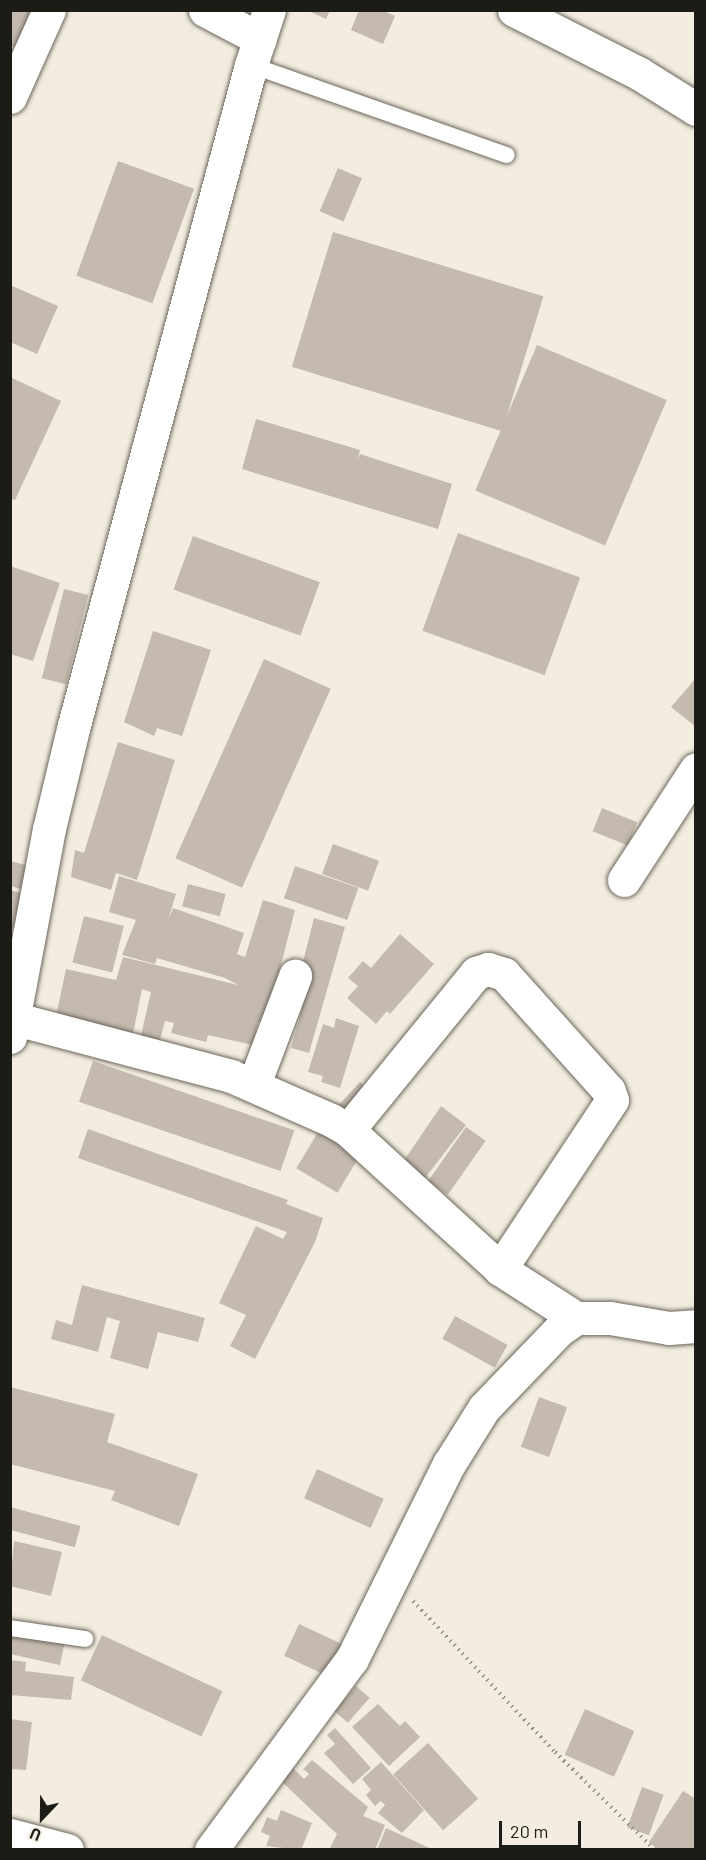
<!DOCTYPE html>
<style>
body{margin:0}
#map{position:relative;width:706px;height:1860px;overflow:hidden;background:#f2ede0;font-family:Barlow,sans-serif}
div>[style]{position:absolute}
.building>*{inset:0;background:#c4bab0;transform-origin:0 0}
.path>*{height:4px;margin-top:-2px;transform-origin:0;background:repeating-linear-gradient(90deg,#959288 0 1.5px,transparent 0 6px)}
.roads{filter:drop-shadow(0 0 2px #6b665a) drop-shadow(0 0 2px #6b665a)}
.lane>*{height:16px;margin:-8px;padding:0 8px;transform-origin:8px;border-radius:8px;background:#fff}
.street>*{height:33px;margin:-16.5px;padding:0 16.5px;transform-origin:16.5px;border-radius:16.5px;background:#fff}
.secondary>*{height:33px;margin:-16.5px;padding:0 16.5px;transform-origin:16.5px;border-radius:16.5px;background:#fff}
.primary>*{height:33px;margin:-16.5px;padding:0 16.5px;transform-origin:16.5px;border-radius:16.5px;background:#fff}
span{translate:-50% -50%;white-space:nowrap;text-align:center;line-height:1.15;-webkit-text-stroke:4.5px #f2ede0;paint-order:stroke}
.frame{position:absolute;inset:0;border:12px solid #1d1b16;pointer-events:none}
.north{position:absolute;left:12px;top:1788px;width:60px;height:60px;-webkit-text-stroke:4px #f2ede0;paint-order:stroke;rotate:202deg;font-size:16px;font-weight:700;line-height:24px;text-align:center;color:#1d1b16}
.north::after{content:'';display:block;margin:auto;width:21px;height:27px;background:#1d1b16;clip-path:polygon(50% 0,100% 100%,50% 72%,0 100%)}
.scale{position:absolute;left:499px;top:1821px;width:82px;height:27px;box-sizing:border-box;border:3px solid #1d1b16;border-top:0;padding-left:8px;font-size:18px;line-height:21px;white-space:nowrap;color:#1d1b16;-webkit-text-stroke:4px #f2ede0;paint-order:stroke}
</style>
<div id="map">
<div class="building">
<i style="clip-path:polygon(10px 10px,34px 10px,14px 47px,10px 45px)"></i>
<i style="clip-path:polygon(306px 10px,330px 10px,326px 19px)"></i>
<i style="clip-path:polygon(359px 10px,381px 10px,395px 16px,383px 44px,351px 30px)"></i>
<i style="left:118px;top:161px;width:81px;height:122px;rotate:20deg"></i>
<i style="left:338px;top:168px;width:26px;height:47px;rotate:23deg"></i>
<i style="left:333px;top:232px;width:220px;height:141px;rotate:17deg"></i>
<i style="clip-path:polygon(10px 285px,58px 306px,37px 354px,10px 342px)"></i>
<i style="left:537px;top:345px;width:141px;height:158px;rotate:23deg"></i>
<i style="clip-path:polygon(10px 377px,61px 401px,15px 500px,10px 498px)"></i>
<i style="clip-path:polygon(256px 419px,360px 450px,357px 461px,360px 454px,452px 484px,438px 529px,242px 469px)"></i>
<i style="left:458px;top:533px;width:130px;height:104px;rotate:20deg"></i>
<i style="left:193px;top:536px;width:135px;height:57px;rotate:20deg"></i>
<i style="clip-path:polygon(10px 566px,60px 583px,33px 661px,10px 654px)"></i>
<i style="left:64px;top:589px;width:25px;height:92px;rotate:14deg"></i>
<i style="clip-path:polygon(153px 631px,211px 650px,182px 736px,157px 728px,154px 736px,124px 722px)"></i>
<i style="left:264px;top:659px;width:73px;height:218px;rotate:24deg"></i>
<i style="clip-path:polygon(696px 678px,696px 727px,671px 707px)"></i>
<i style="clip-path:polygon(118px 742px,175px 760px,137px 880px,116px 873px,111px 890px,71px 877px,75px 850px,84px 853px)"></i>
<i style="left:602px;top:808px;width:38px;height:25px;rotate:22deg"></i>
<i style="left:333px;top:844px;width:49px;height:32px;rotate:20deg"></i>
<i style="clip-path:polygon(10px 861px,29px 866px,22px 889px,10px 886px)"></i>
<i style="left:295px;top:866px;width:67px;height:34px;rotate:19deg"></i>
<i style="clip-path:polygon(119px 876px,176px 894px,168px 920px,173px 908px,244px 933px,237px 954px,245px 957px,263px 900px,295px 910px,266px 1024px,258px 1022px,253px 1045px,208px 1035px,206px 1042px,171px 1033px,174px 1023px,165px 1021px,159px 1044px,140px 1040px,151px 992px,142px 989px,132px 1039px,55px 1021px,66px 969px,116px 980px,123px 957px,238px 985px,225px 978px,157px 958px,155px 964px,122px 955px,136px 920px,109px 912px)"></i>
<i style="left:188px;top:884px;width:39px;height:23px;rotate:15deg"></i>
<i style="clip-path:polygon(10px 890px,27px 895px,21px 930px,10px 927px)"></i>
<i style="left:84px;top:916px;width:41px;height:48px;rotate:14deg"></i>
<i style="clip-path:polygon(314px 918px,345px 927px,309px 1053px,291px 1048px,302px 1009px,292px 1006px)"></i>
<i style="clip-path:polygon(400px 934px,434px 964px,390px 1014px,387px 1011px,376px 1024px,347px 998px,358px 986px,348px 978px,363px 961px,371px 968px)"></i>
<i style="clip-path:polygon(336px 1018px,359px 1026px,340px 1088px,321px 1082px,323px 1076px,308px 1072px,323px 1024px,334px 1028px)"></i>
<i style="left:93px;top:1061px;width:213px;height:43px;rotate:19deg"></i>
<i style="left:360px;top:1082px;width:16px;height:33px;rotate:43deg"></i>
<i style="clip-path:polygon(441px 1106px,466px 1125px,425px 1178px,403px 1162px)"></i>
<i style="left:321px;top:1127px;width:48px;height:48px;rotate:31deg"></i>
<i style="left:466px;top:1127px;width:24px;height:66px;rotate:35deg"></i>
<i style="clip-path:polygon(88px 1129px,288px 1200px,286px 1204px,323px 1218px,315px 1242px,255px 1359px,230px 1346px,246px 1315px,219px 1303px,256px 1226px,283px 1239px,287px 1232px,78px 1158px)"></i>
<i style="clip-path:polygon(82px 1285px,205px 1318px,198px 1342px,158px 1332px,148px 1369px,110px 1358px,120px 1321px,107px 1317px,98px 1352px,51px 1339px,56px 1320px,72px 1325px)"></i>
<i style="left:455px;top:1316px;width:60px;height:26px;rotate:29deg"></i>
<i style="clip-path:polygon(10px 1387px,115px 1414px,107px 1442px,198px 1474px,179px 1526px,111px 1500px,115px 1491px,10px 1464px)"></i>
<i style="left:539px;top:1397px;width:30px;height:53px;rotate:20deg"></i>
<i style="left:317px;top:1469px;width:73px;height:32px;rotate:24deg"></i>
<i style="left:10px;top:1507px;width:73px;height:22px;rotate:15deg"></i>
<i style="clip-path:polygon(14px 1541px,62px 1552px,51px 1596px,10px 1586px)"></i>
<i style="left:299px;top:1624px;width:52px;height:35px;rotate:25deg"></i>
<i style="clip-path:polygon(10px 1632px,65px 1641px,60px 1665px,10px 1654px)"></i>
<i style="left:102px;top:1635px;width:133px;height:50px;rotate:25deg"></i>
<i style="clip-path:polygon(10px 1660px,26px 1662px,25px 1671px,74px 1677px,71px 1700px,10px 1695px)"></i>
<i style="left:356px;top:1686px;width:18px;height:33px;rotate:41deg"></i>
<i style="clip-path:polygon(378px 1704px,400px 1726px,405px 1721px,420px 1737px,389px 1766px,352px 1727px)"></i>
<i style="left:585px;top:1709px;width:54px;height:50px;rotate:24deg"></i>
<i style="clip-path:polygon(10px 1719px,32px 1722px,26px 1770px,10px 1769px)"></i>
<i style="clip-path:polygon(335px 1728px,371px 1768px,353px 1784px,324px 1753px,335px 1744px,327px 1735px)"></i>
<i style="left:428px;top:1743px;width:75px;height:47px;rotate:48deg"></i>
<i style="clip-path:polygon(312px 1760px,368px 1807px,363px 1816px,385px 1825px,375px 1850px,329px 1850px,337px 1834px,281px 1781px,293px 1768px,304px 1779px,309px 1774px,303px 1769px)"></i>
<i style="clip-path:polygon(381px 1762px,424px 1810px,402px 1833px,378px 1813px,385px 1805px,381px 1801px,375px 1806px,366px 1795px,371px 1790px,362px 1779px)"></i>
<i style="left:642px;top:1787px;width:23px;height:43px;rotate:20deg"></i>
<i style="clip-path:polygon(683px 1791px,696px 1799px,696px 1850px,658px 1850px,649px 1842px)"></i>
<i style="clip-path:polygon(281px 1810px,312px 1823px,301px 1850px,266px 1846px,270px 1836px,261px 1832px,267px 1817px,277px 1821px)"></i>
<i style="clip-path:polygon(386px 1828px,434px 1850px,377px 1850px)"></i>
</div>
<div class="path">
<i style="left:413px;top:1601px;width:207px;rotate:46.8deg"></i>
<i style="left:555px;top:1752px;width:140px;rotate:44.4deg"></i>
</div>
<div class="roads">
<div class="lane">
<i style="left:251px;top:65px;width:271px;rotate:19.4deg"></i>
<i style="left:10px;top:1628px;width:76px;rotate:8.3deg"></i>
</div>
<div class="street">
<i style="left:205px;top:10px;width:62px;rotate:27.8deg"></i>
<i style="left:514px;top:10px;width:141px;rotate:26.9deg"></i>
<i style="left:640px;top:74px;width:66px;rotate:32deg"></i>
<i style="left:10px;top:97px;width:95px;rotate:-65.9deg"></i>
<i style="left:624px;top:880px;width:132px;rotate:-57deg"></i>
<i style="left:12px;top:1018px;width:227px;rotate:14.8deg"></i>
<i style="left:231px;top:1076px;width:109px;rotate:23.7deg"></i>
<i style="left:331px;top:1120px;width:20px;rotate:30deg"></i>
<i style="left:348px;top:1130px;width:206px;rotate:42.4deg"></i>
<i style="left:500px;top:1269px;width:90px;rotate:32.8deg"></i>
<i style="left:254px;top:1084px;width:116px;rotate:-69.2deg"></i>
<i style="left:348px;top:1130px;width:203px;rotate:-50.8deg"></i>
<i style="left:476px;top:973px;width:13px;rotate:-18deg"></i>
<i style="left:488px;top:969px;width:17px;rotate:17deg"></i>
<i style="left:504px;top:974px;width:157px;rotate:48.1deg"></i>
<i style="left:609px;top:1091px;width:9px;rotate:72deg"></i>
<i style="left:612px;top:1100px;width:203px;rotate:123.5deg"></i>
<i style="left:211px;top:1850px;width:237px;rotate:-53.6deg"></i>
<i style="left:352px;top:1659px;width:218px;rotate:-63.6deg"></i>
<i style="left:449px;top:1464px;width:66px;rotate:-58deg"></i>
<i style="left:484px;top:1408px;width:108px;rotate:-46.1deg"></i>
<i style="left:559px;top:1330px;width:21px;rotate:-35deg"></i>
<i style="left:576px;top:1318px;width:34px"></i>
<i style="left:610px;top:1318px;width:60px;rotate:9.6deg"></i>
<i style="left:669px;top:1328px;width:27px;rotate:-4deg"></i>
</div>
<div class="secondary">
<i style="left:10px;top:1835px;width:59px;rotate:14.7deg"></i>
</div>
<div class="primary">
<i style="left:10px;top:1037px;width:212px;rotate:-79.4deg"></i>
<i style="left:49px;top:829px;width:107px;rotate:-76.5deg"></i>
<i style="left:74px;top:725px;width:683px;rotate:-74.99deg"></i>
<i style="left:251px;top:65px;width:58px;rotate:-71.9deg"></i>
</div>
</div>
<div class="frame"></div>
<div class="north">U</div>
<div class="scale">20 m</div>
</div>
